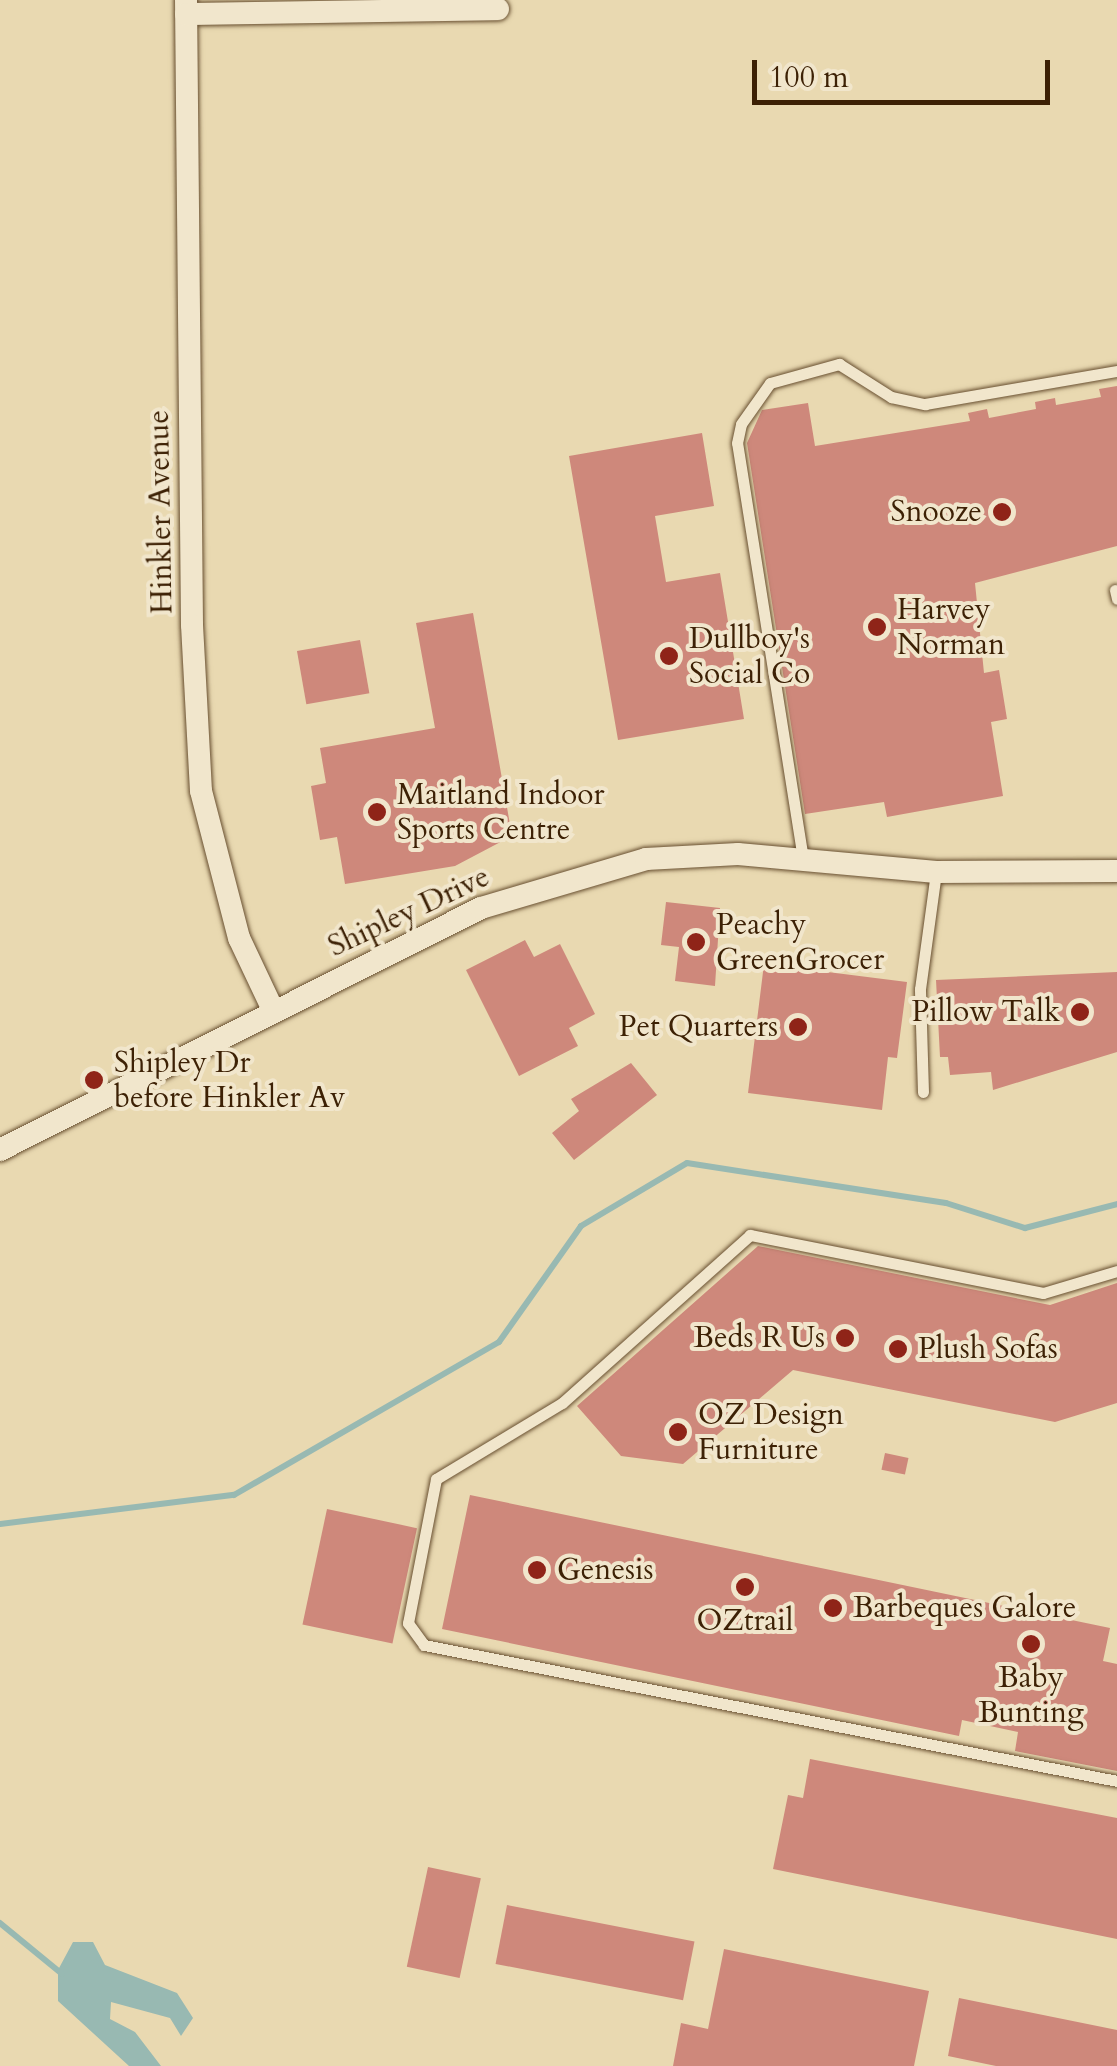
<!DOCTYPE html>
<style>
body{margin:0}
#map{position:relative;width:1117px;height:2066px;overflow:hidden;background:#e9d9b1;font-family:Cardo,serif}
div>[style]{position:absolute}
.water>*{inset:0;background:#98b9b2}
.stream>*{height:6px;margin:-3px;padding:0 3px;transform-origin:3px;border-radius:3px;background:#98b9b2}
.building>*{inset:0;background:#ce887b;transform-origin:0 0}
.roads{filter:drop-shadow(0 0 2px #684f30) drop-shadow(0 0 2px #684f30)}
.service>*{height:11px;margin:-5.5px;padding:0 5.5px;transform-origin:5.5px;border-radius:5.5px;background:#f1e6cc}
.minor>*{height:22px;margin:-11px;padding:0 11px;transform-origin:11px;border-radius:11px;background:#f1e6cc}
.dots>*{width:28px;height:28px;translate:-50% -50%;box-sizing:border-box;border:5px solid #f1e6cc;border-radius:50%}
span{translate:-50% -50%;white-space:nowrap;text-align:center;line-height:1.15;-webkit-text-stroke:8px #f1e6cc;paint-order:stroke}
.street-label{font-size:30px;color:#3d2105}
.poi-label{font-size:30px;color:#3d2105}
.right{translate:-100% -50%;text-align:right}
.left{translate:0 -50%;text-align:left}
.scale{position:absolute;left:752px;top:60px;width:298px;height:45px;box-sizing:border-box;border:5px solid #3d2105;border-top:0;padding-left:12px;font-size:30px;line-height:35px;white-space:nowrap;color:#3d2105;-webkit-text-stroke:8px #f1e6cc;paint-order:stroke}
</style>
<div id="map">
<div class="water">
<i style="clip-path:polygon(73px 1942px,93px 1942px,105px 1965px,177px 1993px,193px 2018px,181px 2036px,170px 2018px,111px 2002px,110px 2019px,135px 2032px,161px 2066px,129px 2066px,58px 2001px,58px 1970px)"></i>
</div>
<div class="stream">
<i style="left:0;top:1524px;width:236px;rotate:-7.1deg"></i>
<i style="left:234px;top:1495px;width:306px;rotate:-30deg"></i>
<i style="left:499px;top:1342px;width:142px;rotate:-54.7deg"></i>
<i style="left:581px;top:1226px;width:123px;rotate:-30.7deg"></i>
<i style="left:687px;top:1163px;width:262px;rotate:8.8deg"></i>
<i style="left:946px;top:1203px;width:83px;rotate:17.6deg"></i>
<i style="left:1025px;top:1228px;width:95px;rotate:-14.6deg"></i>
<i style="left:0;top:1923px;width:80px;rotate:39.4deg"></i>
</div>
<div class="building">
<i style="clip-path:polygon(1117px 386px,1117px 546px,975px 583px,984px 673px,999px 670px,1007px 719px,991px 722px,1003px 796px,887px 817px,884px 802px,805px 814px,747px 443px,762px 410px,808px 403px,815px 446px,970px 421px,968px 413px,987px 409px,989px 418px,1036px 409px,1035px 402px,1055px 398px,1056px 405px,1101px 397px,1099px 389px)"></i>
<i style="clip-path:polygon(702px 433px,714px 506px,655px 516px,666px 582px,720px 573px,744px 719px,618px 740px,569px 456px)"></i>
<i style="clip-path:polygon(473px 613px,512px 836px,455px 866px,345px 884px,337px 837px,320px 840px,311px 786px,326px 783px,320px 748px,435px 728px,416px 623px)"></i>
<i style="left:360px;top:640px;width:54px;height:64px;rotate:80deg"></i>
<i style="clip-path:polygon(666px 902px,720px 908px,715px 986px,675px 981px,679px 947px,661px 945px)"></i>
<i style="clip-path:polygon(525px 940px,534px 957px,560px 944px,595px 1014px,569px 1028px,578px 1046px,519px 1076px,466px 970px)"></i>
<i style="clip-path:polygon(764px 964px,907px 982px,897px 1058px,888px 1057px,882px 1110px,748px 1093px)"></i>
<i style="clip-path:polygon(1117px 972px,1117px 1052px,993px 1090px,991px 1072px,950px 1075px,948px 1057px,940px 1057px,936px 980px)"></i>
<i style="clip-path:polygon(631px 1063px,657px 1095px,574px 1160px,552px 1133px,579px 1111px,571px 1099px)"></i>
<i style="clip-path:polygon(758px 1246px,1050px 1305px,1117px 1283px,1117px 1403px,1055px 1422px,793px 1370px,683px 1464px,621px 1456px,577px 1406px)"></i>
<i style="left:885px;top:1453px;width:24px;height:17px;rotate:12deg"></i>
<i style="clip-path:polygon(470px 1495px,1110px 1628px,1103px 1661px,1117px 1664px,1117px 1771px,1015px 1751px,1018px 1732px,962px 1720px,959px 1736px,442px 1629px)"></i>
<i style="left:327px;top:1509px;width:92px;height:118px;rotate:12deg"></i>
<i style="clip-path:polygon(810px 1759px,1117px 1818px,1117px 1939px,773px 1869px,788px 1795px,803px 1798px)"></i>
<i style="left:428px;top:1867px;width:54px;height:102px;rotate:12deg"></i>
<i style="left:507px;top:1905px;width:191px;height:60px;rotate:11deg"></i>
<i style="clip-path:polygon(724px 1949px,929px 1991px,914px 2066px,673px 2066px,681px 2023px,708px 2029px)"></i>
<i style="clip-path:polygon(959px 1998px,1117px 2030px,1117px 2066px,996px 2066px,948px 2056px)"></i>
</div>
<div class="roads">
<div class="service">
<i style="left:1115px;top:590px;width:9px;rotate:77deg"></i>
<i style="left:803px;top:859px;width:421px;rotate:-99deg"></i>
<i style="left:737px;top:443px;width:19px;rotate:-78deg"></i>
<i style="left:741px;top:424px;width:50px;rotate:-54.7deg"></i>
<i style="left:770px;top:383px;width:72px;rotate:-15.4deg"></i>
<i style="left:839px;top:364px;width:62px;rotate:32.4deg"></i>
<i style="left:891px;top:397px;width:35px;rotate:12deg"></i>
<i style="left:925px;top:404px;width:195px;rotate:-9.8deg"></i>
<i style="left:923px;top:1092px;width:103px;rotate:-91.7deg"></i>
<i style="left:920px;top:989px;width:118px;rotate:-82.2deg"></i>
<i style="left:1117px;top:1271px;width:77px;rotate:163.4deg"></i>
<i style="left:1043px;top:1293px;width:299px;rotate:-168.8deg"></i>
<i style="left:750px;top:1235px;width:252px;rotate:138.2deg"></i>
<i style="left:562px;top:1403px;width:147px;rotate:148.9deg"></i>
<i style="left:436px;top:1479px;width:147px;rotate:101deg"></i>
<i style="left:408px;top:1623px;width:27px;rotate:54deg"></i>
<i style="left:424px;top:1645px;width:706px;rotate:11.1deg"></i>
</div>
<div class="minor">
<i style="left:186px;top:0;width:625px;rotate:89.45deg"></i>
<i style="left:192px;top:625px;width:166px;rotate:86.9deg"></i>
<i style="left:201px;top:791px;width:152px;rotate:75.5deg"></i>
<i style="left:239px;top:938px;width:80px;rotate:64.7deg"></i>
<i style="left:186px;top:14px;width:312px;rotate:-0.9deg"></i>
<i style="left:0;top:1150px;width:538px;rotate:-26.71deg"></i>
<i style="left:481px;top:908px;width:172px;rotate:-16.5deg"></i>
<i style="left:646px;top:859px;width:92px;rotate:-3.1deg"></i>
<i style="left:738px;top:854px;width:199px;rotate:5.2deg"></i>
<i style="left:936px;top:872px;width:181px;rotate:-0.3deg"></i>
</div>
</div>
<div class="dots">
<i style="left:1002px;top:512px;background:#8f2418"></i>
<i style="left:877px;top:627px;background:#8f2418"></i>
<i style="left:669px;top:656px;background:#8f2418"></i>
<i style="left:377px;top:812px;background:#8f2418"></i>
<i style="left:696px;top:942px;background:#8f2418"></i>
<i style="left:1080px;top:1012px;background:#8f2418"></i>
<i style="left:798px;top:1027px;background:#8f2418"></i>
<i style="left:94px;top:1080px;background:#8f2418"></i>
<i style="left:845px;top:1338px;background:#8f2418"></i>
<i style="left:898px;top:1349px;background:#8f2418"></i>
<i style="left:678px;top:1432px;background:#8f2418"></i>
<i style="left:537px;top:1570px;background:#8f2418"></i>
<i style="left:745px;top:1587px;background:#8f2418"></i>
<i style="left:833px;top:1608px;background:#8f2418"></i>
<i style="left:1031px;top:1644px;background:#8f2418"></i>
</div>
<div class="street-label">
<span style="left:161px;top:512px;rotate:-91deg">Hinkler Avenue</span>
<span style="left:409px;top:912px;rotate:-25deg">Shipley Drive</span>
</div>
<div class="poi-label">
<span class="right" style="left:982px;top:512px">Snooze</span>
<span class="left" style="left:897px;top:627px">Harvey<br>Norman</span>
<span class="left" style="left:689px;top:656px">Dullboy's<br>Social Co</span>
<span class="left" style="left:397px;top:812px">Maitland Indoor<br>Sports Centre</span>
<span class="left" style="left:716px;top:942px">Peachy<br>GreenGrocer</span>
<span class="right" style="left:1060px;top:1012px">Pillow Talk</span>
<span class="right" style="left:778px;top:1027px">Pet Quarters</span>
<span class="left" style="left:114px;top:1080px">Shipley Dr<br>before Hinkler Av</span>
<span class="right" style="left:825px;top:1338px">Beds R Us</span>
<span class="left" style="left:918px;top:1349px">Plush Sofas</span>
<span class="left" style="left:698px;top:1432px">OZ Design<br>Furniture</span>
<span class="left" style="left:557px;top:1570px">Genesis</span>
<span class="left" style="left:853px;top:1608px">Barbeques Galore</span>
<span style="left:745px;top:1621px">OZtrail</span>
<span style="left:1031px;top:1695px">Baby<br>Bunting</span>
</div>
<div class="scale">100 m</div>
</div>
